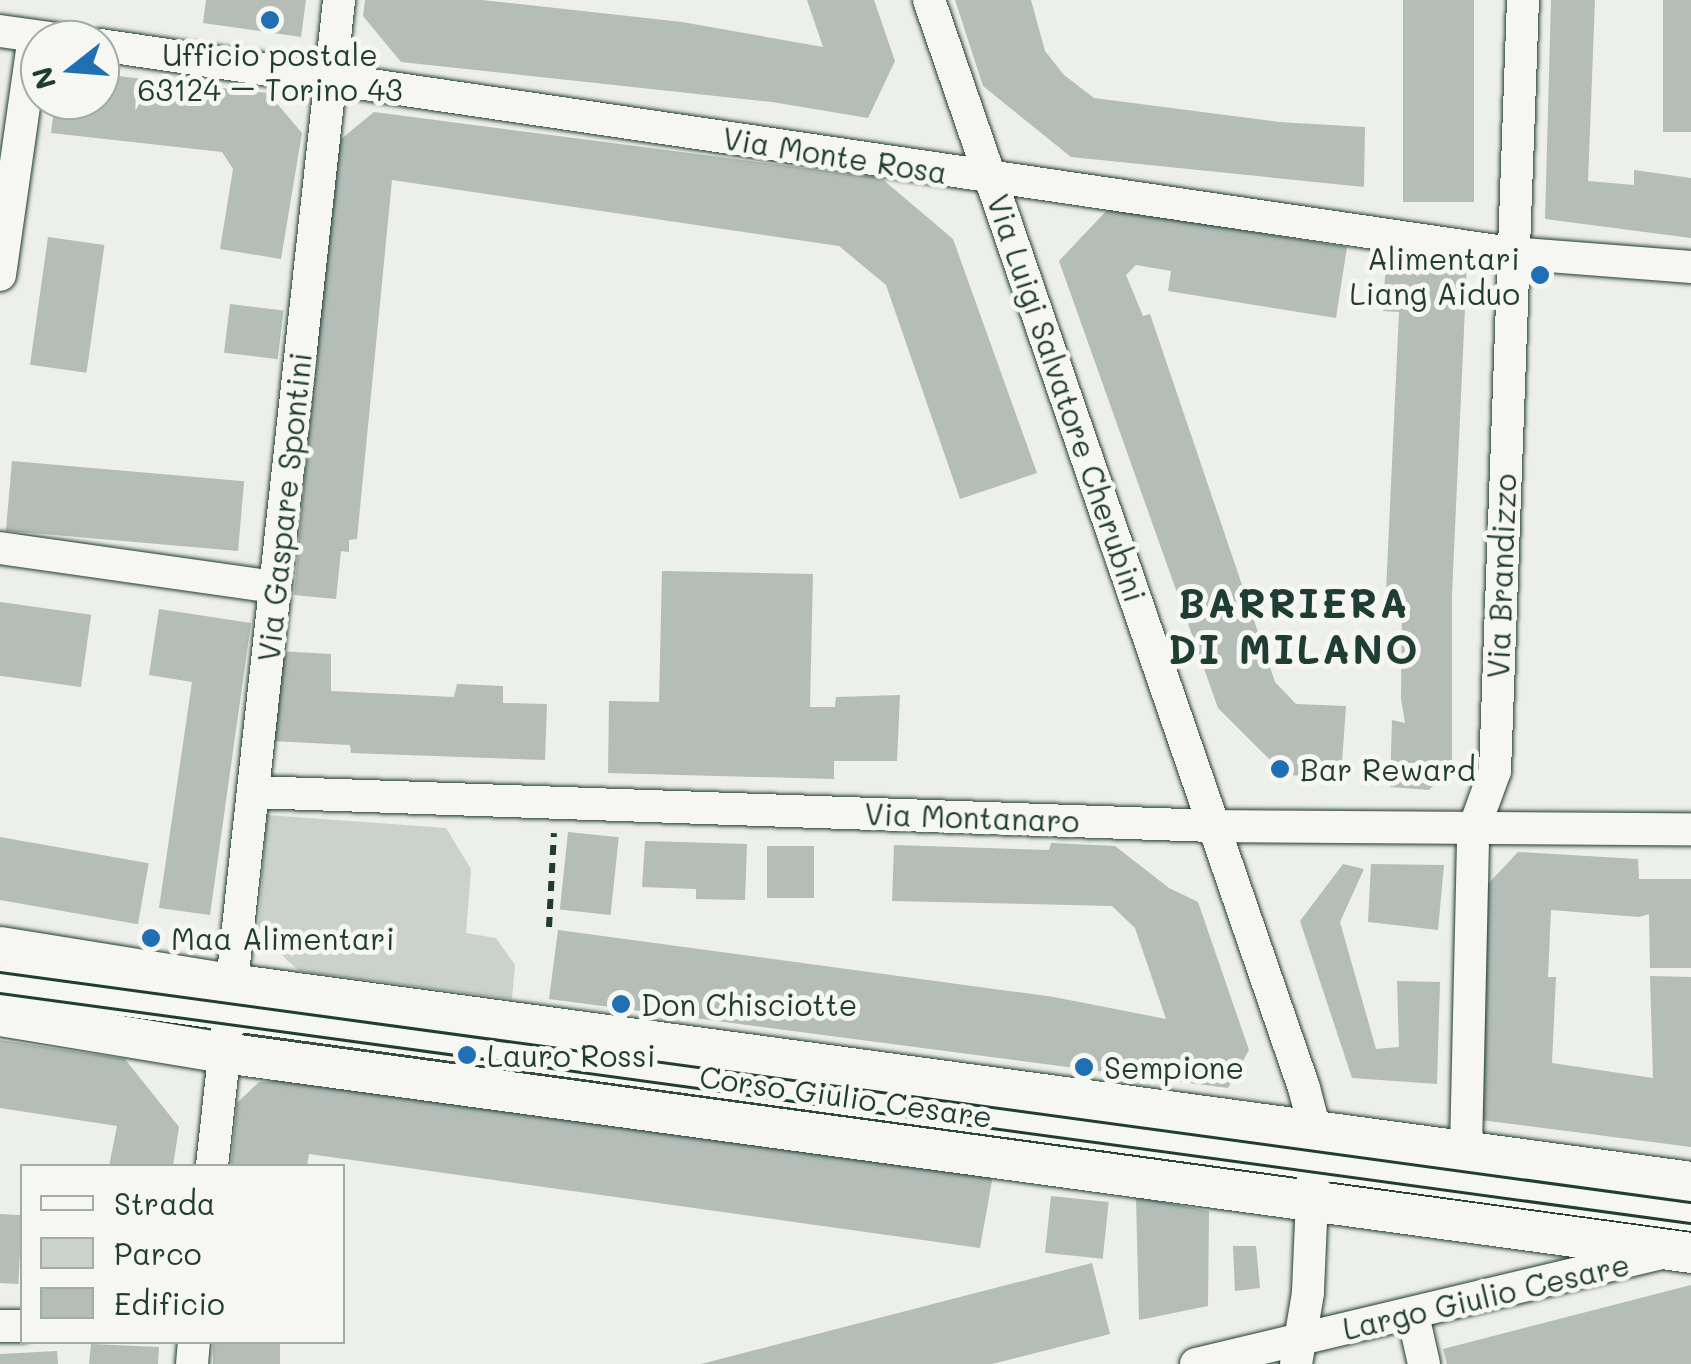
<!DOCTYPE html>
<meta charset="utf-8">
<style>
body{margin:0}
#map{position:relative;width:1691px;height:1364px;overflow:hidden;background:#edefea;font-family:Mali,sans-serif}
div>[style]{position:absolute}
.green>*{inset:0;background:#cbd2cc}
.building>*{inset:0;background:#b4bdb8;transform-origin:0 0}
.path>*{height:6px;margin-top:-3px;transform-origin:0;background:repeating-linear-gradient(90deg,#1f3d34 0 10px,transparent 0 18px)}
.roads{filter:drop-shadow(0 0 2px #1f3d34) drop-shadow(0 0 2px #1f3d34)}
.minor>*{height:32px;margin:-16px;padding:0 16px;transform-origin:16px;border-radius:16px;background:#f6f6f2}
.major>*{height:40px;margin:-20px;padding:0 20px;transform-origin:20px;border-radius:20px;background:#f6f6f2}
.tram>*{height:2.5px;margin:-1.25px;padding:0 1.25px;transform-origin:1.25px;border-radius:1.25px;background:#1f3d34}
.dots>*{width:28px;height:28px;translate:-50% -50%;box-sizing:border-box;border:5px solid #f6f6f2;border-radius:50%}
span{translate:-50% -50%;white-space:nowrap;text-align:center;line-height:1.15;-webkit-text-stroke:10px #f6f6f2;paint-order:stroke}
.poi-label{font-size:30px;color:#1f3d34}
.right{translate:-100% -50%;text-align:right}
.left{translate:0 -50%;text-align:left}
.street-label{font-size:30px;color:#1f3d34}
.district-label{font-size:40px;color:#1f3d34;font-weight:700;letter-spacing:2.5px}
.legend{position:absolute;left:20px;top:1164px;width:325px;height:180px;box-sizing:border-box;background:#f6f6f2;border:2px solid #a0aca6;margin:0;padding:12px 18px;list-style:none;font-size:30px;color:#1f3d34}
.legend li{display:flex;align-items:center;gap:20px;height:50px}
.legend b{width:50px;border:2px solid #a0aca6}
.north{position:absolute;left:20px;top:20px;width:100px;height:100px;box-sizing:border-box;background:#f6f6f2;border:2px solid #a0aca6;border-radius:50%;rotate:253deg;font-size:28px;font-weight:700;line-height:40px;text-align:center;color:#1f3d34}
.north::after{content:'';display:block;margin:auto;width:35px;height:45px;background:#1f6fb2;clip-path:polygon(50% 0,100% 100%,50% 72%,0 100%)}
</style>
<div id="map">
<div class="green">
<i style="clip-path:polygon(267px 815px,446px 828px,471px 869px,466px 933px,496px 938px,515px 965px,512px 999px,299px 971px,258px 933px)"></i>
</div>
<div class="building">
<i style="clip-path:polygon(206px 0,306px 0,301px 37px,203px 23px)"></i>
<i style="clip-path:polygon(365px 0,482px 0,682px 22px,823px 47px,807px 0,874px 0,895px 61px,868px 118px,772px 102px,401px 62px,363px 16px)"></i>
<i style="clip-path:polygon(955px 0,1031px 0,1045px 51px,1064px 75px,1094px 98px,1279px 122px,1365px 127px,1364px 187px,1071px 157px,983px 86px)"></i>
<i style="left:1403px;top:0;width:71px;height:202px"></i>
<i style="clip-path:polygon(1551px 0,1595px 0,1588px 181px,1634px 185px,1634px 170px,1691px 178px,1691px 238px,1545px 219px)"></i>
<i style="left:1663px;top:0;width:28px;height:132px"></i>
<i style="clip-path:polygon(100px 74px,268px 93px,302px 133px,281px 259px,220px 249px,233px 169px,222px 152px,51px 133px,55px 100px,100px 100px)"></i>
<i style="clip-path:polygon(374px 112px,881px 178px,953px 239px,1037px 473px,960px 499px,886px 285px,839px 246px,392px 180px,357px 539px,349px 540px,349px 552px,341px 551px,336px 599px,294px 595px,335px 144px)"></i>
<i style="clip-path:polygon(1109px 208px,1347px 247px,1336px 318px,1168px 291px,1171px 271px,1136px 265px,1126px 275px,1143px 316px,1150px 314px,1275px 682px,1296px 704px,1346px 706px,1341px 777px,1285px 775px,1218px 708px,1059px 261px)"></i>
<i style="left:48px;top:237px;width:57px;height:129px;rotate:8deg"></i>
<i style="clip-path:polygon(1386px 260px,1467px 264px,1452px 595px,1452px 766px,1429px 790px,1390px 787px,1392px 720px,1405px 723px,1401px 699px,1402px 594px,1386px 592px,1399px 312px,1383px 311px)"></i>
<i style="left:230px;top:304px;width:54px;height:49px;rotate:7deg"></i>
<i style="left:12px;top:461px;width:233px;height:70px;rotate:5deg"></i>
<i style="clip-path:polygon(662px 571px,813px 574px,810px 707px,835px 707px,836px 697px,900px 695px,897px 761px,834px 761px,834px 779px,608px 773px,609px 701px,659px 702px)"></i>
<i style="left:0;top:602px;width:92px;height:73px;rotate:8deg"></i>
<i style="clip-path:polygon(159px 609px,251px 623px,210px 915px,159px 908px,192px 682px,149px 675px)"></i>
<i style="clip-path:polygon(277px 651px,331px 654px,331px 691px,454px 697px,457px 684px,503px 686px,503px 703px,547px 704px,545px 760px,351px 753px,350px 745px,272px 741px)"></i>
<i style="left:568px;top:832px;width:51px;height:78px;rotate:6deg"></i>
<i style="left:0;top:837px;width:151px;height:62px;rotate:10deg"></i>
<i style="clip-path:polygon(645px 841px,747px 844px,745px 900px,696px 899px,696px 889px,642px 887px)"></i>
<i style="clip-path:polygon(1051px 843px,1115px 846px,1169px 888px,1198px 902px,1249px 1050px,1228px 1088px,549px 999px,558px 930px,1054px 997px,1166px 1019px,1135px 928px,1112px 906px,892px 901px,894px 845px,1049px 850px)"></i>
<i style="left:767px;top:846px;width:47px;height:52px"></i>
<i style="clip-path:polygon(1518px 852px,1638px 859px,1639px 879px,1691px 879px,1691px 968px,1650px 968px,1649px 914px,1639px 917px,1551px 910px,1548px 977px,1556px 977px,1552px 1063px,1653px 1078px,1650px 976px,1691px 977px,1691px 1147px,1481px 1120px,1487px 885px)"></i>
<i style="clip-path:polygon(1343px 864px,1364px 869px,1340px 922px,1376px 1049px,1399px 1047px,1397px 981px,1440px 982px,1437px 1084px,1352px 1078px,1300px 921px)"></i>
<i style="clip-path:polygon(1371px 864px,1444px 865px,1438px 930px,1368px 922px)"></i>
<i style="clip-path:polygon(0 1040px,125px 1059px,179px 1127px,173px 1166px,109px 1166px,117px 1126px,0 1108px)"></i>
<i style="clip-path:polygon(296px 1080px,993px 1175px,980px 1248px,309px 1154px,307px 1166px,231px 1166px,237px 1103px,259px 1082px)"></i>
<i style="left:1051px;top:1196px;width:58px;height:57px;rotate:6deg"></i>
<i style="clip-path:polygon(1136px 1197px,1209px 1211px,1208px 1306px,1139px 1320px)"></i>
<i style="left:0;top:1214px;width:22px;height:69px;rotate:3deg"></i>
<i style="clip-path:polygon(1233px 1246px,1256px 1246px,1260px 1288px,1235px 1291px)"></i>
<i style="clip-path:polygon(1092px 1263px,1110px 1334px,992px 1364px,701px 1364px)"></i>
<i style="clip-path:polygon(1691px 1285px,1691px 1364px,1447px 1364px,1443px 1349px)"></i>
<i style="left:213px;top:1342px;width:67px;height:22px"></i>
<i style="clip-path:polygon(91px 1344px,159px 1347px,158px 1364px,89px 1364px)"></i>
<i style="clip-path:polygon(57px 1351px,58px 1364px,0 1364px,0 1354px)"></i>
</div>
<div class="path">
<i style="left:549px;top:927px;width:94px;rotate:-87deg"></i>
</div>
<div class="roads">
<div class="minor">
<i style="left:929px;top:0;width:1151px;rotate:70.98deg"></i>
<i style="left:1304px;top:1088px;width:43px;rotate:75.3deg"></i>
<i style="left:1315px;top:1130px;width:163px;rotate:92.5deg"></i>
<i style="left:1308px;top:1293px;width:72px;rotate:99.6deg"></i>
<i style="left:0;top:31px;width:65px;rotate:8deg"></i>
<i style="left:100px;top:45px;width:1425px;rotate:8.39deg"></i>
<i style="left:1510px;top:253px;width:182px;rotate:4.4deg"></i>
<i style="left:0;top:275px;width:241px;rotate:-81.9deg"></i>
<i style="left:0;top:548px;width:278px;rotate:8.1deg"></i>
<i style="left:253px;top:792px;width:962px;rotate:2.03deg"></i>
<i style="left:1214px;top:826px;width:477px;rotate:0.4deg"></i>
<i style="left:0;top:983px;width:1707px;rotate:7.81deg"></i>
<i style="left:1466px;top:1149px;width:318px;rotate:-88.7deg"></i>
<i style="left:1473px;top:831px;width:64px;rotate:-69.9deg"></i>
<i style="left:1495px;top:771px;width:772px;rotate:-87.92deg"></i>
<i style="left:212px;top:1166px;width:1173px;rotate:-83.78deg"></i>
<i style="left:1413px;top:1315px;width:50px;rotate:77.3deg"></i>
<i style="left:0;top:1326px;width:22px"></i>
<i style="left:192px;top:1364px;width:22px;rotate:-85deg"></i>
<i style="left:1196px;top:1364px;width:480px;rotate:-13.4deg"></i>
</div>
<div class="major">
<i style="left:0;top:947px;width:234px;rotate:9.1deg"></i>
<i style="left:231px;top:984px;width:1473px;rotate:7.72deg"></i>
<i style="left:0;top:1016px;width:227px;rotate:9.4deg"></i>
<i style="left:224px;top:1053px;width:1481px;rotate:7.76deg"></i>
</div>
</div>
<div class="tram">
<i style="left:0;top:972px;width:1707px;rotate:7.75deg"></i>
<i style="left:0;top:993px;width:1707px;rotate:7.75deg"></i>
</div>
<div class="dots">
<i style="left:270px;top:20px;background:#1f6fb2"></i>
<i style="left:1540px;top:275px;background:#1f6fb2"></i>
<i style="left:1280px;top:769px;background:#1f6fb2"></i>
<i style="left:151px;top:938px;background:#1f6fb2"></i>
<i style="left:621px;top:1004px;background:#1f6fb2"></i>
<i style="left:467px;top:1055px;background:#1f6fb2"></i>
<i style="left:1084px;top:1067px;background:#1f6fb2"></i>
</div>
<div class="poi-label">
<span style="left:270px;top:71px">Ufficio postale<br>63124 – Torino 43</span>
<span class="right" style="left:1520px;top:275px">Alimentari<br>Liang Aiduo</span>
<span class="left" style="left:1300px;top:769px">Bar Reward</span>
<span class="left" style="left:171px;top:938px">Maa Alimentari</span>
<span class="left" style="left:641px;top:1004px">Don Chisciotte</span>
<span class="left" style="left:487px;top:1055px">Lauro Rossi</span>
<span class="left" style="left:1104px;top:1067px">Sempione</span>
</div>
<div class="street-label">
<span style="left:835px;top:155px;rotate:9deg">Via Monte Rosa</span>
<span style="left:1067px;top:398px;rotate:71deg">Via Luigi Salvatore Cherubini</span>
<span style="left:284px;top:507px;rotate:-84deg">Via Gaspare Spontini</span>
<span style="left:1501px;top:576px;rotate:-88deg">Via Brandizzo</span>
<span style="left:972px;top:817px;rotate:2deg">Via Montanaro</span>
<span style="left:846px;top:1096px;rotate:8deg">Corso Giulio Cesare</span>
<span style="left:1486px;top:1296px;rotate:-13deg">Largo Giulio Cesare</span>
</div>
<div class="district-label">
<span style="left:1294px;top:625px">BARRIERA<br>DI MILANO</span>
</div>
<ul class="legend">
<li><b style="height:12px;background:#f6f6f2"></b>Strada</li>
<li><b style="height:28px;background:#cbd2cc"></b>Parco</li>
<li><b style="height:28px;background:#b4bdb8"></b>Edificio</li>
</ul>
<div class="north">N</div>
</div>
